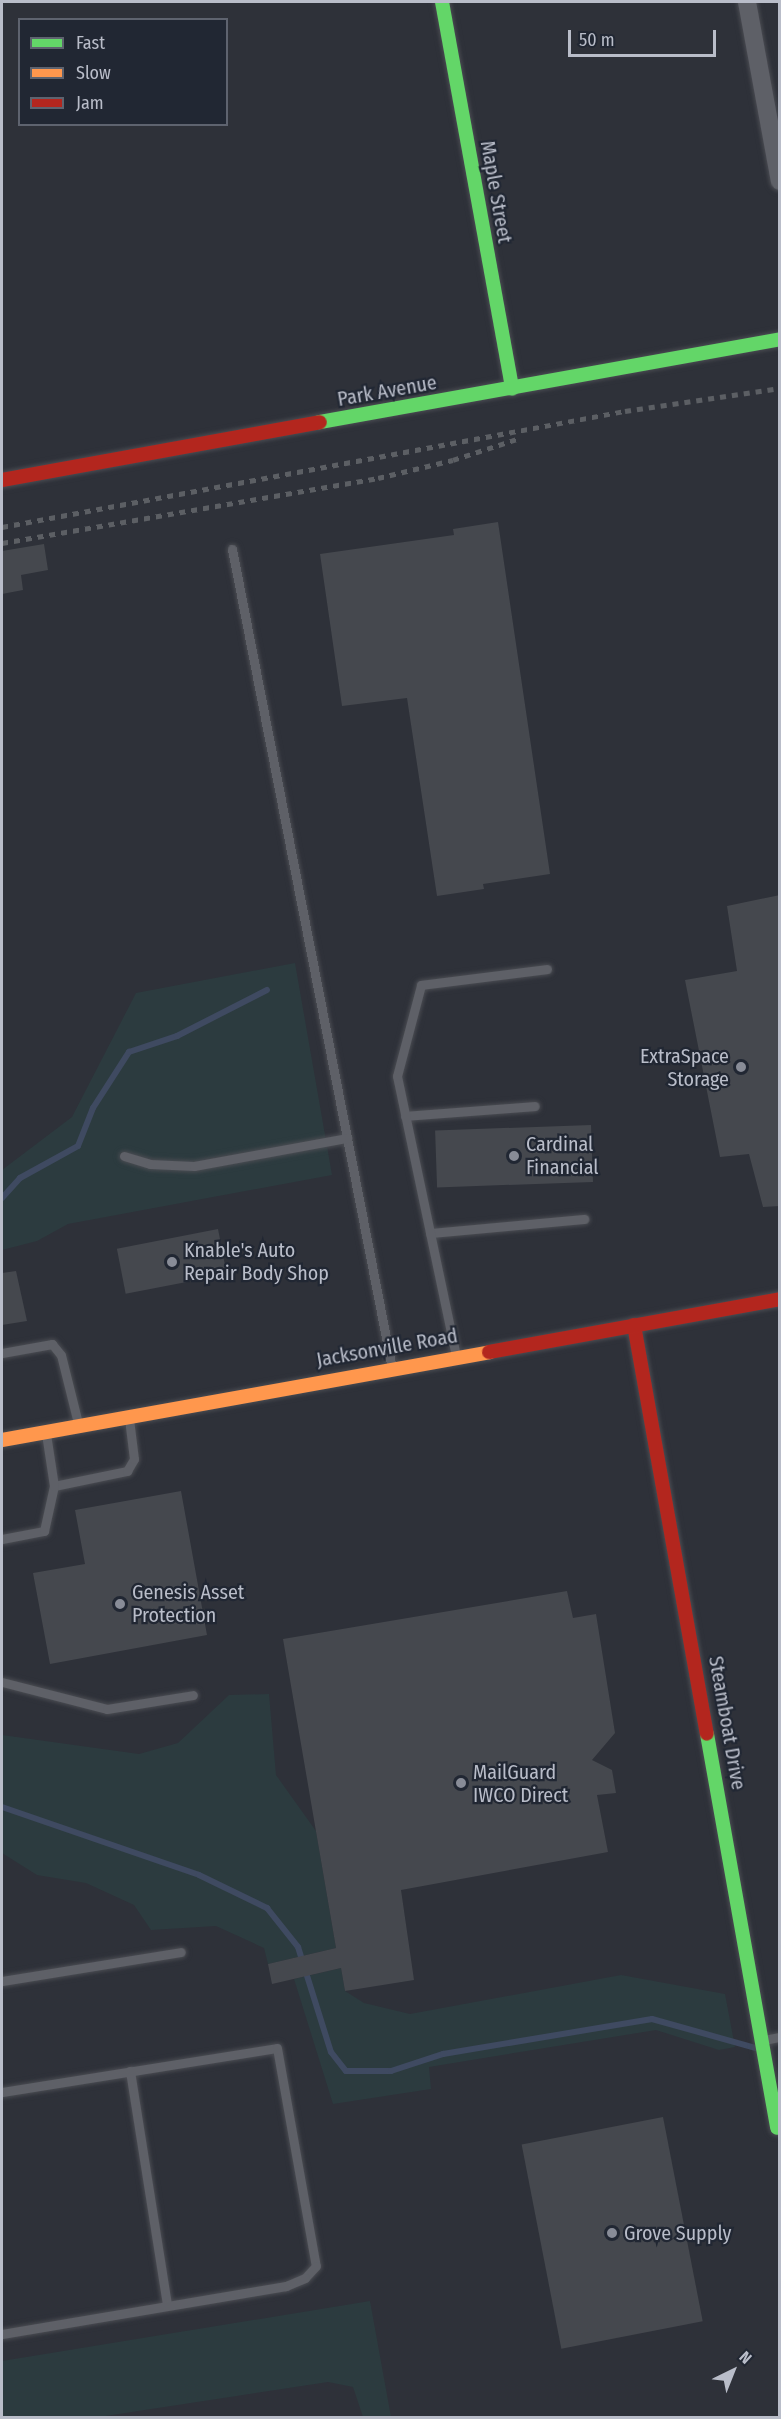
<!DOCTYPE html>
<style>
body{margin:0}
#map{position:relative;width:781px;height:2419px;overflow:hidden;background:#2e3139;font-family:"Fira Sans Condensed",sans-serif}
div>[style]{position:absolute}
.green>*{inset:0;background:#2c3b3f}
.stream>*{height:6px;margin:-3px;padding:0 3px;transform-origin:3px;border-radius:3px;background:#3f4a61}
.building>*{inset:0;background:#45484e;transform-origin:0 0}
.roads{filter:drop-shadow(0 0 2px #4a4c52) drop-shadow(0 0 2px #4a4c52)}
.lane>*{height:9px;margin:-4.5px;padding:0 4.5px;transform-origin:4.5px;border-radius:4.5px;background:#5e6067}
.street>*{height:18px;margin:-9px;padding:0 9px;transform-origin:9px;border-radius:9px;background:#5e6067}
.fast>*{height:14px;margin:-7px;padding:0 7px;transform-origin:7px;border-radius:7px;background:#63d668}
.slow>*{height:14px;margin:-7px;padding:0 7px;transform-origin:7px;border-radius:7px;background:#ff974d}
.jam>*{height:14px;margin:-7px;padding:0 7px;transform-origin:7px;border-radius:7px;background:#b3261e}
.rail>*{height:4.5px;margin-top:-2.25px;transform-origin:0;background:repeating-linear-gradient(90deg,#5c5f64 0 6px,transparent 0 12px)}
.dots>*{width:16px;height:16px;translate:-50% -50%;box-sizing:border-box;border:3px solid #212733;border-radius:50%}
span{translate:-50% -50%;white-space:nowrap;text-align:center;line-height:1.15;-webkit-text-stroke:4.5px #212733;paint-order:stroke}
.street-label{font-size:20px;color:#b9bdc9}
.poi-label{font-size:20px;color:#b9bdc9}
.right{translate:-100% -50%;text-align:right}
.left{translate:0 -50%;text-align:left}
.frame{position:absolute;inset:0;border:3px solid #b9bdc9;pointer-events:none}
.legend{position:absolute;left:18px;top:18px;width:210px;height:108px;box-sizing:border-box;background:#212733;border:2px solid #5e636f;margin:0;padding:8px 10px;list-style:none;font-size:18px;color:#b9bdc9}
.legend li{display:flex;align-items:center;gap:12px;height:30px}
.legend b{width:30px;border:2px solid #5e636f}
.north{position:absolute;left:703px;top:2341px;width:60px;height:60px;-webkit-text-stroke:4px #212733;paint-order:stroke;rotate:43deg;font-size:16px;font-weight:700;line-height:24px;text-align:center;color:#b9bdc9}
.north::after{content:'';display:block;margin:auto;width:21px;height:27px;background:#b9bdc9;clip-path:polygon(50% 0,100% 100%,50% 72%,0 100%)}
.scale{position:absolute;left:568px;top:30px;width:148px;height:27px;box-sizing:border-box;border:3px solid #b9bdc9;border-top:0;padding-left:8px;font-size:18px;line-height:21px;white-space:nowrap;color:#b9bdc9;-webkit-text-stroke:4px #212733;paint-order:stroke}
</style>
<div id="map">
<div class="green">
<i style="clip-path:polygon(295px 963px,332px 1175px,68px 1224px,37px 1241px,2px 1250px,2px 1170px,72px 1117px,136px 993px)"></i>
<i style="clip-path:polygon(269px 1694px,276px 1775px,316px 1831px,336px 1948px,268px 1964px,264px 1948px,216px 1926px,151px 1930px,134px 1905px,86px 1883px,37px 1875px,2px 1853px,2px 1735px,139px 1754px,178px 1743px,229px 1695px)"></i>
<i style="clip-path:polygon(341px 1968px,345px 1991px,364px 2003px,410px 2014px,621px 1975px,725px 1994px,735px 2047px,719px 2050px,656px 2030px,429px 2067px,431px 2089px,333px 2104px,294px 1979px)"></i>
<i style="clip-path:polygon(370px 2301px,391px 2417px,363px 2417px,353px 2387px,328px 2382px,99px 2417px,2px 2417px,2px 2361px)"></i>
</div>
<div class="stream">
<i style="left:2px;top:1198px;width:27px;rotate:-48deg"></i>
<i style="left:20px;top:1178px;width:66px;rotate:-28.9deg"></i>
<i style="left:78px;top:1146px;width:41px;rotate:-68.5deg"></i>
<i style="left:93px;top:1108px;width:67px;rotate:-57.3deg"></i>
<i style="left:129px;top:1052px;width:51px;rotate:-18.4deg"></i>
<i style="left:177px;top:1036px;width:101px;rotate:-27.1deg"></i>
<i style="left:2px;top:1807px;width:208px;rotate:19deg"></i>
<i style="left:199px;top:1875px;width:76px;rotate:25.9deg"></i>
<i style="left:267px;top:1908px;width:50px;rotate:51.5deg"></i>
<i style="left:298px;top:1947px;width:110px;rotate:72.6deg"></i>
<i style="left:331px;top:2052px;width:24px;rotate:52deg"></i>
<i style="left:346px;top:2071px;width:45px"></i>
<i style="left:391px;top:2071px;width:55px;rotate:-18.1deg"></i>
<i style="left:443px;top:2054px;width:212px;rotate:-9.5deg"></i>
<i style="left:652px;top:2019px;width:108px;rotate:15.6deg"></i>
</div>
<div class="building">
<i style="clip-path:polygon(498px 522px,550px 874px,483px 884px,484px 889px,437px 896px,407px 698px,342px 706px,320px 554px,454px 535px,453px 529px)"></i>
<i style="clip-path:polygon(44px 544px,48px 570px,21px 575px,23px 590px,2px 594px,2px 551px)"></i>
<i style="clip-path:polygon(780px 895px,780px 1206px,763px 1207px,749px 1154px,720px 1157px,685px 980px,737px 971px,727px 906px)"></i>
<i style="left:591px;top:1125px;width:57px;height:156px;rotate:88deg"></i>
<i style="left:218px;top:1229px;width:46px;height:103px;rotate:79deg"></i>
<i style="clip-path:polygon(16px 1271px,27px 1321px,2px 1325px,2px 1273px)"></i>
<i style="clip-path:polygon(181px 1491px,207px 1635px,50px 1664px,33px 1573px,85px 1564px,75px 1510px)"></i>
<i style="clip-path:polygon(567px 1591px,573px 1618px,596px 1614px,615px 1733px,592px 1760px,612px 1770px,616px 1793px,597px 1795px,608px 1852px,401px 1890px,414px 1980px,345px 1991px,341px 1968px,272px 1984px,268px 1964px,336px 1948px,283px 1639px)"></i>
<i style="left:663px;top:2117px;width:208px;height:144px;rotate:79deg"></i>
</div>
<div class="roads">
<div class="lane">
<i style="left:232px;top:549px;width:834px;rotate:78.95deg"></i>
<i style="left:405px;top:1116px;width:130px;rotate:-4.4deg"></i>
<i style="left:124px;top:1156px;width:27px;rotate:17deg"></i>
<i style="left:150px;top:1164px;width:44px;rotate:2.6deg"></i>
<i style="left:194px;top:1166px;width:156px;rotate:-10.4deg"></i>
<i style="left:430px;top:1233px;width:155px;rotate:-5.2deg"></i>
<i style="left:2px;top:1353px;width:51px;rotate:-10.2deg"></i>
<i style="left:52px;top:1344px;width:14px;rotate:51deg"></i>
<i style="left:61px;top:1355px;width:70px;rotate:76deg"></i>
<i style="left:456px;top:1356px;width:286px;rotate:-101.9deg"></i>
<i style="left:397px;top:1076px;width:94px;rotate:-75.2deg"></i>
<i style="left:421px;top:985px;width:127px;rotate:-7.2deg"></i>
<i style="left:54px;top:1486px;width:75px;rotate:-11.6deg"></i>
<i style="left:127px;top:1471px;width:14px;rotate:-60deg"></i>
<i style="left:134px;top:1459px;width:40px;rotate:-97.1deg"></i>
<i style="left:2px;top:1539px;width:43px;rotate:-10.8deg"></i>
<i style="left:44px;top:1531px;width:46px;rotate:-77.5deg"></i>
<i style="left:54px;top:1486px;width:53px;rotate:-98.7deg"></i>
<i style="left:2px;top:1682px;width:108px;rotate:14.4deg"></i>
<i style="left:107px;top:1709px;width:87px;rotate:-9.2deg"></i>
<i style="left:2px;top:1981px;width:181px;rotate:-9.2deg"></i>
<i style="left:764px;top:2040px;width:16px;rotate:-11deg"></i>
<i style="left:130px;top:2071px;width:237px;rotate:81deg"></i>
<i style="left:2px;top:2092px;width:278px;rotate:-9.1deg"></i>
<i style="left:277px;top:2048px;width:221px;rotate:79.9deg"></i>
<i style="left:316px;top:2266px;width:16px;rotate:133deg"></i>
<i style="left:305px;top:2278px;width:21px;rotate:157deg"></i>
<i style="left:286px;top:2286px;width:288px;rotate:170.4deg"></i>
</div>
<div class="street">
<i style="left:747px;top:2px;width:182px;rotate:79.6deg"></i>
</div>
<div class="fast">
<i style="left:442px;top:2px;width:393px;rotate:79.7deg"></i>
<i style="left:320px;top:422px;width:467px;rotate:-10.2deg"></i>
<i style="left:707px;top:1734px;width:400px;rotate:79.9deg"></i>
</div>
<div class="slow">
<i style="left:2px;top:1440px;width:495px;rotate:-10.2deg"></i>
</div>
<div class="jam">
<i style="left:2px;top:480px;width:323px;rotate:-10.3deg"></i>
<i style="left:634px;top:1325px;width:415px;rotate:79.9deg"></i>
<i style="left:489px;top:1352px;width:296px;rotate:-10.3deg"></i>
</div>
</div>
<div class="rail">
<i style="left:2px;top:527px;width:634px;rotate:-10.55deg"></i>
<i style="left:625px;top:411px;width:157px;rotate:-8.4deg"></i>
<i style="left:2px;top:543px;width:382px;rotate:-9.8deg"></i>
<i style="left:378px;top:478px;width:77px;rotate:-13.5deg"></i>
<i style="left:453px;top:460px;width:67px;rotate:-18.2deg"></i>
</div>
<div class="dots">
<i style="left:741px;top:1067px;background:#888c97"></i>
<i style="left:514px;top:1156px;background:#888c97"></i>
<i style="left:172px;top:1262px;background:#888c97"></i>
<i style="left:120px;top:1604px;background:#888c97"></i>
<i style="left:461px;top:1783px;background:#888c97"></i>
<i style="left:612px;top:2233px;background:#888c97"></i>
</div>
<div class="street-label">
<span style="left:496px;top:192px;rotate:80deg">Maple Street</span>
<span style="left:387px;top:391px;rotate:-10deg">Park Avenue</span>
<span style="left:387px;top:1348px;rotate:-10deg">Jacksonville Road</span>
<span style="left:727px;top:1723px;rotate:80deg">Steamboat Drive</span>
</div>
<div class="poi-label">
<span class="right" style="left:729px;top:1068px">ExtraSpace<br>Storage</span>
<span class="left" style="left:526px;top:1156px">Cardinal<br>Financial</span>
<span class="left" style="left:184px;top:1262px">Knable's Auto<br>Repair Body Shop</span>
<span class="left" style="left:132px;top:1604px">Genesis Asset<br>Protection</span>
<span class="left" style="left:473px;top:1784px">MailGuard<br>IWCO Direct</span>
<span class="left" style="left:624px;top:2233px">Grove Supply</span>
</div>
<div class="frame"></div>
<ul class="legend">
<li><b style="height:8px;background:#63d668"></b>Fast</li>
<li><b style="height:8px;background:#ff974d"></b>Slow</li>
<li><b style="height:8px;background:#b3261e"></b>Jam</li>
</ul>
<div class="north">N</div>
<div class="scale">50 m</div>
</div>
